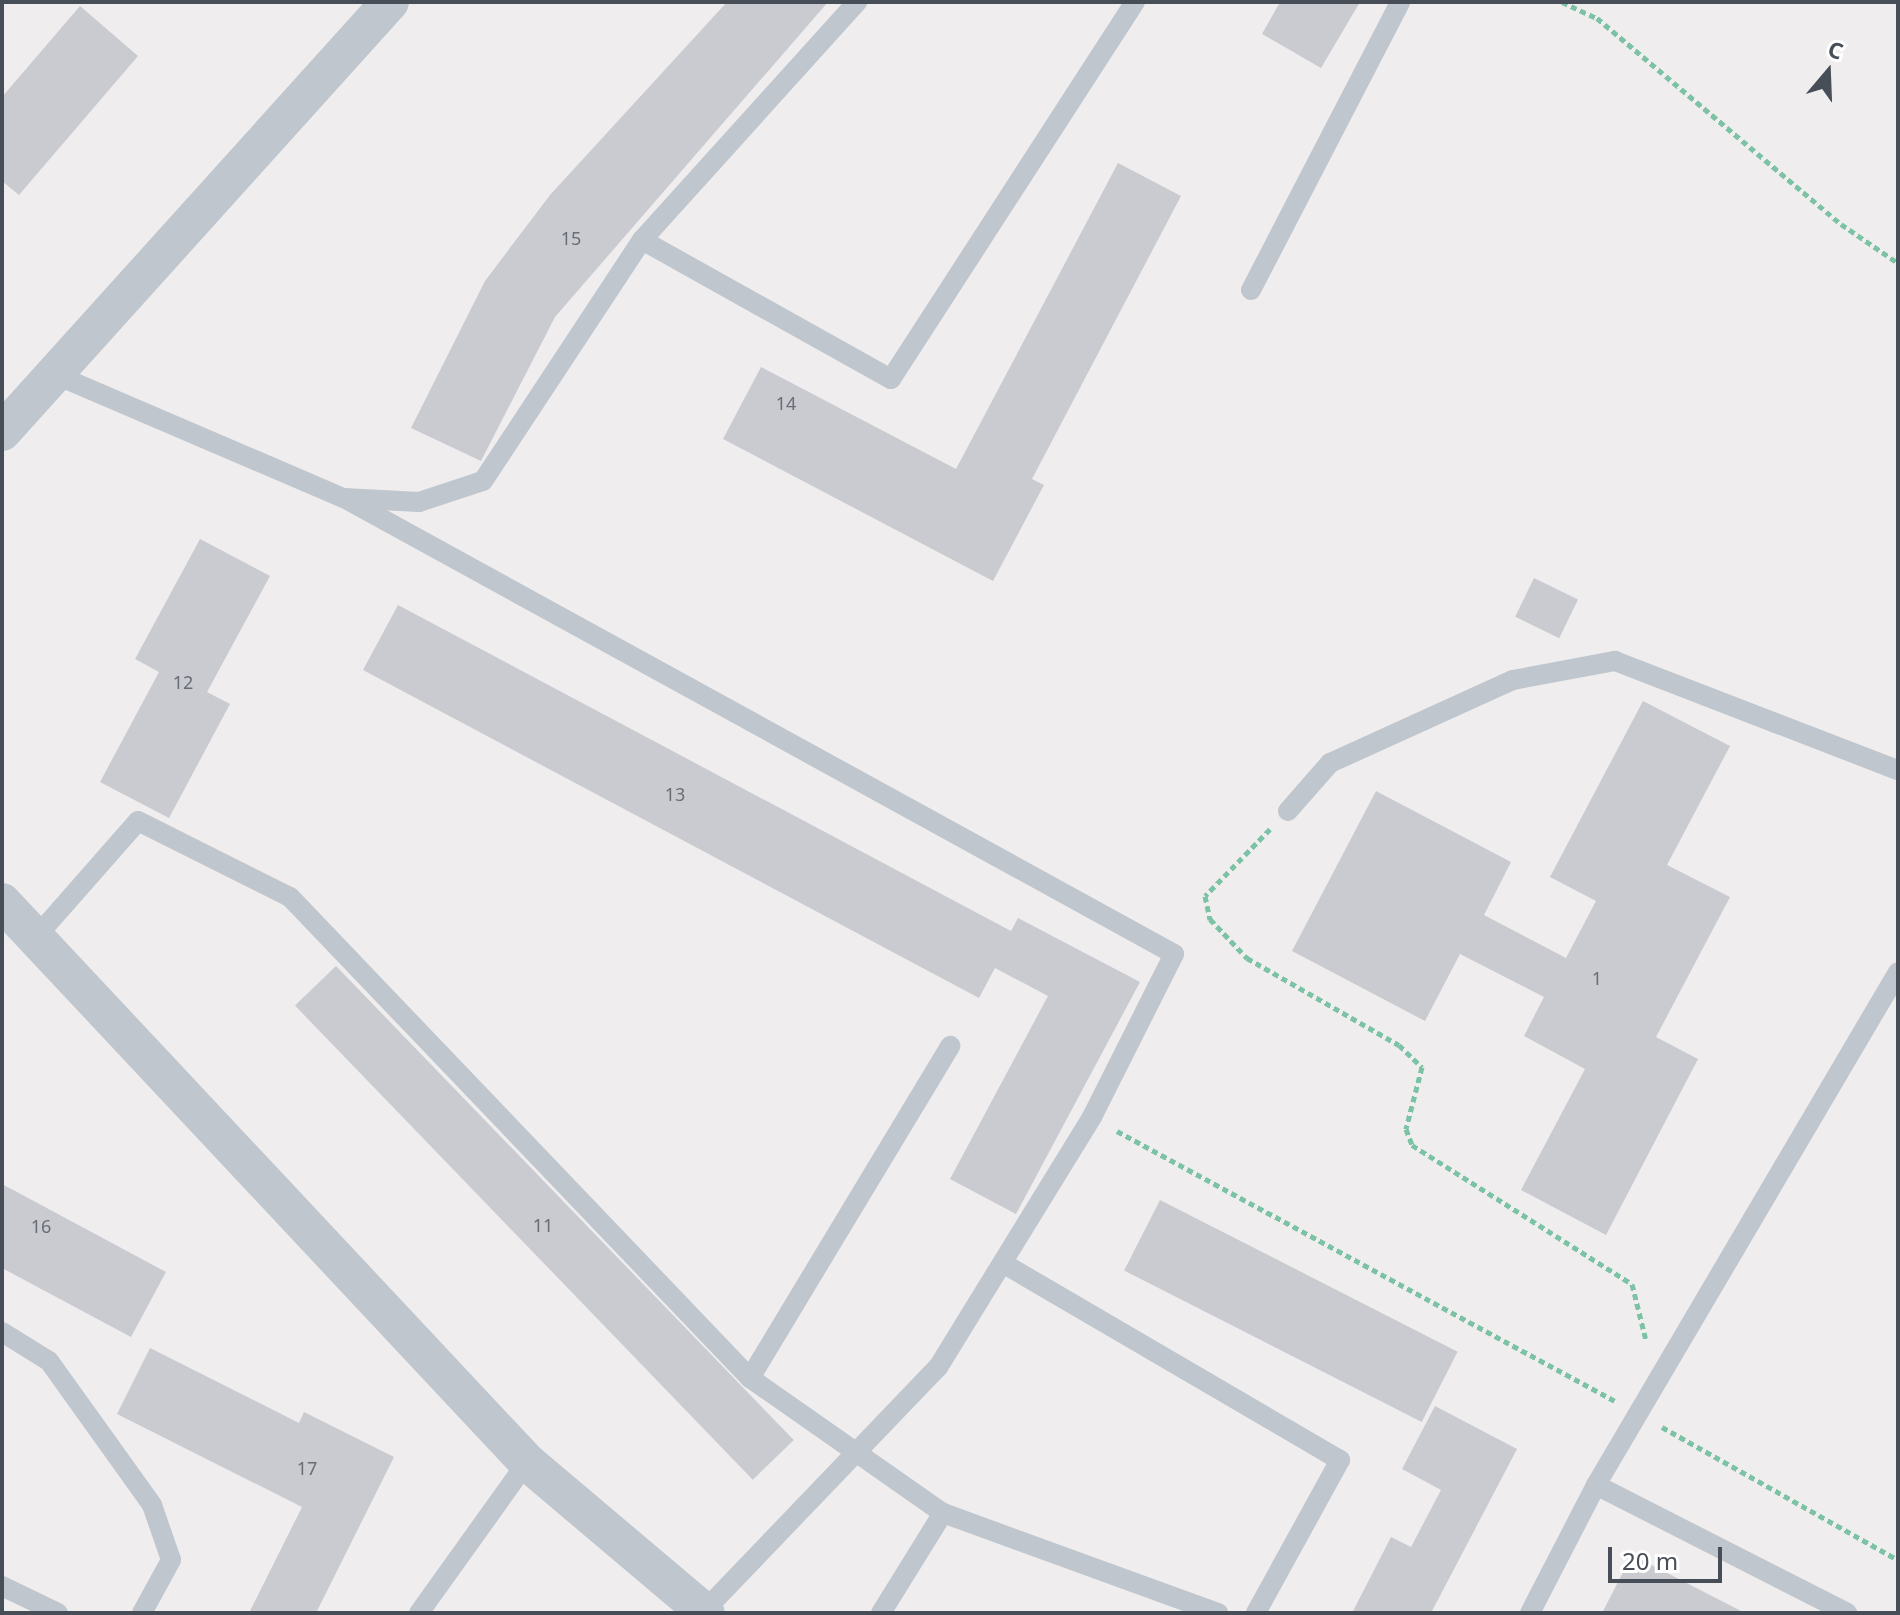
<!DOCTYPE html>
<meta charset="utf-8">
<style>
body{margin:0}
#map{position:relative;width:1900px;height:1615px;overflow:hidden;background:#efeded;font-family:"Noto Sans",sans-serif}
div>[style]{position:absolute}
.building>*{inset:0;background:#cacbd1;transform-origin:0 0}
.path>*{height:5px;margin-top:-2.5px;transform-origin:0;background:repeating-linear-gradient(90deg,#7cc2a5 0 6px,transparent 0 10px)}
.lane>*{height:20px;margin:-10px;padding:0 10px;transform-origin:10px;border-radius:10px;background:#bfc6cd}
.street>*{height:38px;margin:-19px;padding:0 19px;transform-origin:19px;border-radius:19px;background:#bfc6cd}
span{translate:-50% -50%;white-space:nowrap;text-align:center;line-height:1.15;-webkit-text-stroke:8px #fff;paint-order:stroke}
.number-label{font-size:18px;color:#686d76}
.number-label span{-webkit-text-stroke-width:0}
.frame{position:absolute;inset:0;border:4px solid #474e57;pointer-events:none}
.north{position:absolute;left:1788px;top:32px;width:80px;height:80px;-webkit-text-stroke:6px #fff;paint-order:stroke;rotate:19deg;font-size:22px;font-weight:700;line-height:32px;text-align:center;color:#474e57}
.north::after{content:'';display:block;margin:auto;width:28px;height:36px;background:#474e57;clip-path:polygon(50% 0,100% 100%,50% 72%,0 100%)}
.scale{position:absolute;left:1608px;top:1547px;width:114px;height:36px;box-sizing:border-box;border:4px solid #474e57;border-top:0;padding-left:10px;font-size:24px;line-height:28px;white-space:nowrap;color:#474e57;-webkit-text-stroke:6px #fff;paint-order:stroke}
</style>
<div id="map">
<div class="building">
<i style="clip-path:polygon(727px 2px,828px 2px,555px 317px,481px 461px,411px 428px,485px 281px,550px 195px)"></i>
<i style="clip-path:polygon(1280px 2px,1360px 2px,1321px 68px,1262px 34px)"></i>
<i style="clip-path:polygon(80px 6px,138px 56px,19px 195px,2px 181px,2px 97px)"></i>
<i style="clip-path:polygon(1118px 163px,1181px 196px,1032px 479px,1044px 485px,993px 581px,723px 439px,761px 367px,956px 469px)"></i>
<i style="clip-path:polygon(200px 539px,270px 576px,207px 692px,230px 704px,169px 818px,100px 782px,159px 672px,135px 659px)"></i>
<i style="left:1534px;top:578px;width:49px;height:43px;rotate:26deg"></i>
<i style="clip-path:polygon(398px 605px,1011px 931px,1018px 918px,1140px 982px,1016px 1214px,950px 1179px,1048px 996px,995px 968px,979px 998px,363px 670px)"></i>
<i style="clip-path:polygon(1643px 701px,1730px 746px,1667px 865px,1730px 897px,1656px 1037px,1698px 1059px,1606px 1235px,1521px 1190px,1585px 1069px,1524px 1036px,1544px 997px,1460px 954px,1425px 1021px,1292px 951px,1376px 791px,1511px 862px,1484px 915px,1566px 958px,1596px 901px,1550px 877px)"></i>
<i style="left:336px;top:966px;width:659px;height:57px;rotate:46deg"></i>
<i style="clip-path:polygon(2px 1184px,166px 1272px,131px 1337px,2px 1268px)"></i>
<i style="left:1160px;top:1200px;width:334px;height:79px;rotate:27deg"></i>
<i style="clip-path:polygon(150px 1348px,299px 1423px,304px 1412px,394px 1457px,316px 1613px,249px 1613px,302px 1507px,117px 1414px)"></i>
<i style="clip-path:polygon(1435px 1406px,1517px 1449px,1431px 1613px,1352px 1613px,1391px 1537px,1411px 1547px,1441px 1490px,1402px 1469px)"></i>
<i style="clip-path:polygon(1632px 1555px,1745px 1613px,1602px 1613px)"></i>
</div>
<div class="path">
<i style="left:1562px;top:2px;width:38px;rotate:25deg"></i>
<i style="left:1597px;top:18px;width:319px;rotate:40.2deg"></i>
<i style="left:1841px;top:224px;width:69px;rotate:34.4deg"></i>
<i style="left:1270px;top:829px;width:93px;rotate:134.1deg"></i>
<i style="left:1205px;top:896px;width:24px;rotate:78deg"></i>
<i style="left:1210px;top:919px;width:54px;rotate:46.5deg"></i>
<i style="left:1247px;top:958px;width:175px;rotate:29.8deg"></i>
<i style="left:1399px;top:1045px;width:32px;rotate:44deg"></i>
<i style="left:1422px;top:1067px;width:64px;rotate:104.5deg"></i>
<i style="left:1406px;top:1129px;width:17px;rotate:69deg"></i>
<i style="left:1412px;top:1145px;width:260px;rotate:32.3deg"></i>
<i style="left:1632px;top:1284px;width:58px;rotate:76deg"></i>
<i style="left:1117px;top:1131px;width:566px;rotate:28.47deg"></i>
<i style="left:1662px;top:1427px;width:271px;rotate:29.4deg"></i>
</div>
<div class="lane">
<i style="left:642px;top:240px;width:321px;rotate:-47.9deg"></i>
<i style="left:1251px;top:290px;width:324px;rotate:-62.6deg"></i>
<i style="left:54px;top:374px;width:315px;rotate:23.2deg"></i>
<i style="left:344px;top:498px;width:75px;rotate:3.1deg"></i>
<i style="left:419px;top:502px;width:67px;rotate:-18.2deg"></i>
<i style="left:483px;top:481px;width:289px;rotate:-56.6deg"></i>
<i style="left:642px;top:240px;width:285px;rotate:29.2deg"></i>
<i style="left:891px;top:379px;width:449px;rotate:-57.1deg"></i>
<i style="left:344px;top:498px;width:947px;rotate:28.78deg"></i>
<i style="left:1174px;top:954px;width:182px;rotate:116.7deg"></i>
<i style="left:1092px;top:1117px;width:294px;rotate:121.6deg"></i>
<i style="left:938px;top:1367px;width:338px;rotate:133.8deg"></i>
<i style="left:1288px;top:811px;width:64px;rotate:-48.8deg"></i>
<i style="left:1330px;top:763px;width:201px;rotate:-24.4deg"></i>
<i style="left:1513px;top:680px;width:104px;rotate:-10.6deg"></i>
<i style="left:1615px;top:661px;width:303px;rotate:21.1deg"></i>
<i style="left:36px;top:937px;width:154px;rotate:-48.7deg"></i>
<i style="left:138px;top:821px;width:170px;rotate:26.6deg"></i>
<i style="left:290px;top:897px;width:666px;rotate:46.28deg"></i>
<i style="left:750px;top:1378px;width:236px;rotate:35deg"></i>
<i style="left:1006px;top:1265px;width:387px;rotate:30.3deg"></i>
<i style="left:1340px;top:1460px;width:175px;rotate:118.8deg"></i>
<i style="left:2px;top:1332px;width:55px;rotate:31.7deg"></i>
<i style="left:49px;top:1361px;width:177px;rotate:54.4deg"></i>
<i style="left:152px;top:1505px;width:58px;rotate:70.9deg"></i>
<i style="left:171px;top:1560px;width:60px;rotate:118.7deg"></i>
<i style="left:750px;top:1378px;width:388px;rotate:-58.9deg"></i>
<i style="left:1596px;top:1485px;width:595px;rotate:-59.51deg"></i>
<i style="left:2px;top:1586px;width:62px;rotate:25.7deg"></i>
<i style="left:419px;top:1613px;width:186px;rotate:-54.4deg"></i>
<i style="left:881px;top:1613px;width:118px;rotate:-58.2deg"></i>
<i style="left:943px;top:1513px;width:293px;rotate:20deg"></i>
<i style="left:1530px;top:1613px;width:144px;rotate:-62.7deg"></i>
<i style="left:1596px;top:1485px;width:282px;rotate:27deg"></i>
</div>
<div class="street">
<i style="left:2px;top:432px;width:579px;rotate:-47.94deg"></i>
<i style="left:2px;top:902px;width:768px;rotate:46.85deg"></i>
<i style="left:527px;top:1462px;width:234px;rotate:40.2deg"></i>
</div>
<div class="number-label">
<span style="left:571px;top:238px">15</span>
<span style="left:786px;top:403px">14</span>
<span style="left:183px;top:682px">12</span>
<span style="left:675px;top:794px">13</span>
<span style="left:1597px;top:978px">1</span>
<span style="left:543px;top:1225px">11</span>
<span style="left:41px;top:1226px">16</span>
<span style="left:307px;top:1468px">17</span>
</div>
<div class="frame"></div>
<div class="north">С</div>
<div class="scale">20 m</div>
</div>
